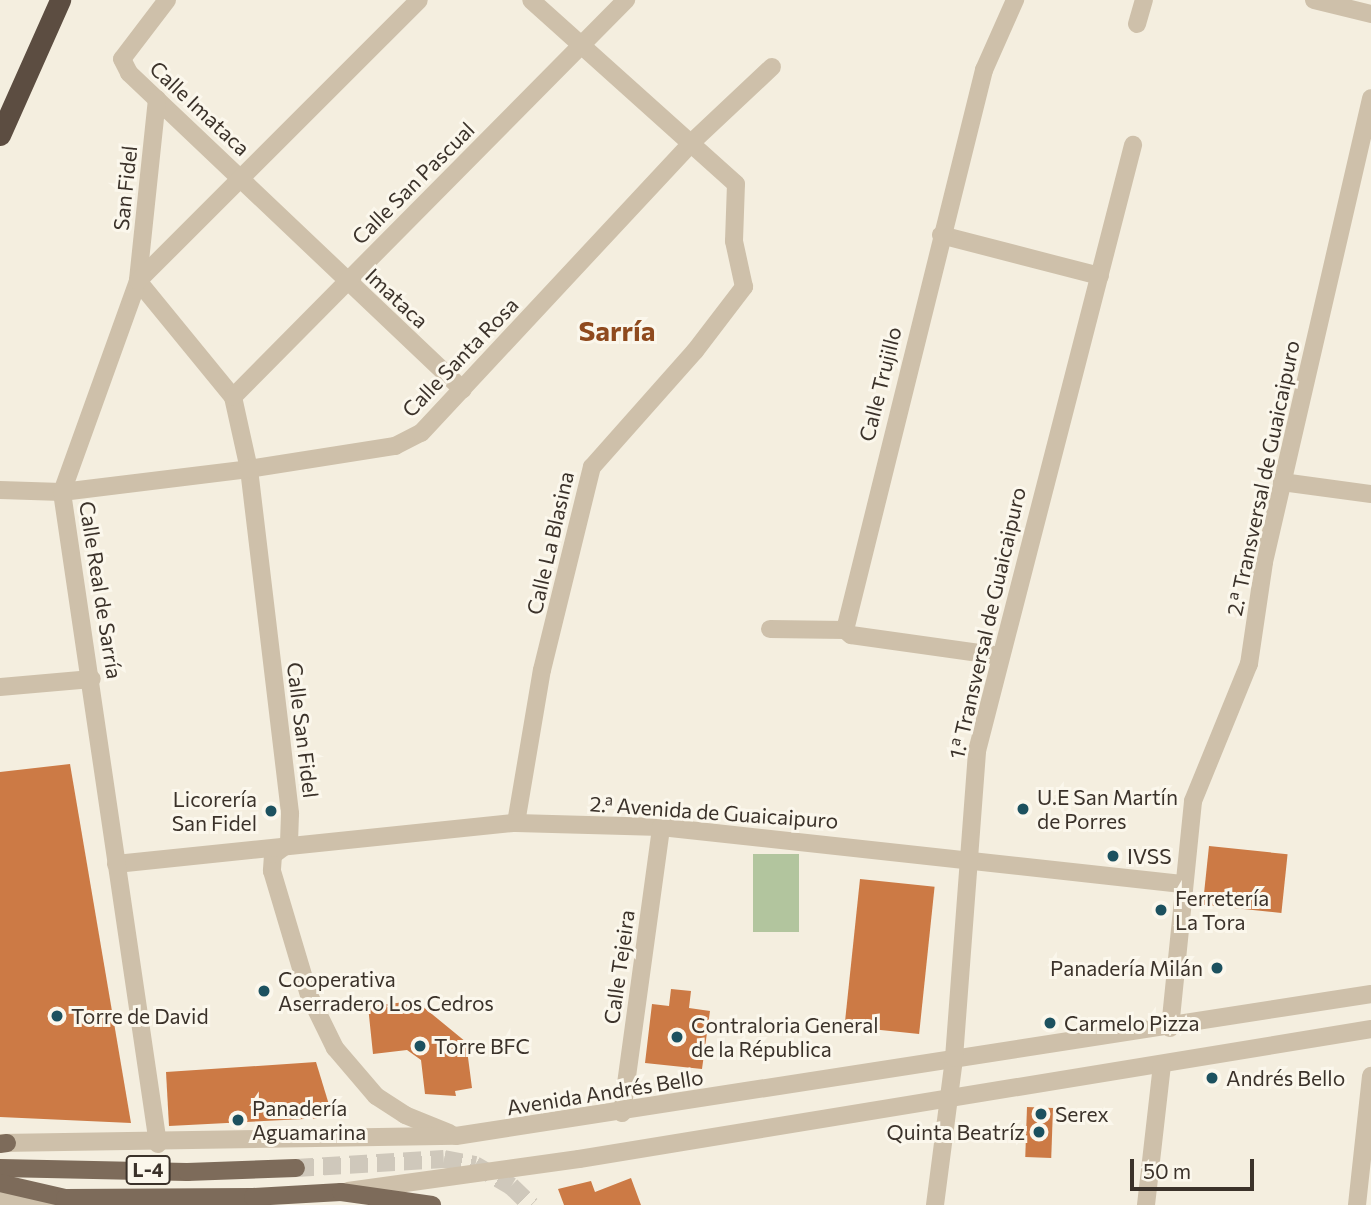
<!DOCTYPE html>
<meta charset="utf-8">
<style>
body{margin:0}
#map{position:relative;width:1371px;height:1205px;overflow:hidden;background:#f4eedf;font-family:Commissioner,sans-serif}
div>[style]{position:absolute}
.green>*{inset:0;background:#b2c59e;transform-origin:0 0}
.building>*{inset:0;background:#cc7a45;transform-origin:0 0}
.major-tunnel>*{height:18px;margin-top:-9px;transform-origin:0;background:repeating-linear-gradient(90deg,#cfc8bb 0 18px,transparent 0 27px)}
.minor>*{height:18px;margin:-9px;padding:0 9px;transform-origin:9px;border-radius:9px;background:#cec0aa}
.major>*{height:18px;margin:-9px;padding:0 9px;transform-origin:9px;border-radius:9px;background:#7d6b5a}
.highway>*{height:21px;margin:-10.5px;padding:0 10.5px;transform-origin:10.5px;border-radius:10.5px;background:#5c4d41}
.dots>*{width:19px;height:19px;translate:-50% -50%;box-sizing:border-box;border:4px solid #fbf7ec;border-radius:50%}
span{translate:-50% -50%;white-space:nowrap;text-align:center;line-height:1.15;-webkit-text-stroke:6px #fbf7ec;paint-order:stroke}
.shield-label span{padding:2px 5px;background:#fbf7ec;border:2px solid;border-radius:5px;-webkit-text-stroke-width:0}
.shield-label{font-size:19px;color:#3b322a;font-weight:700}
.street-label{font-size:21px;color:#3b322a}
.poi-label{font-size:21px;color:#3b322a}
.left{translate:0 -50%;text-align:left}
.right{translate:-100% -50%;text-align:right}
.district-label{font-size:28px;color:#8f4a1e;font-weight:700}
.scale{position:absolute;left:1130px;top:1159px;width:124px;height:32px;box-sizing:border-box;border:4px solid #3b322a;border-top:0;padding-left:9px;font-size:21px;line-height:24px;white-space:nowrap;color:#3b322a;-webkit-text-stroke:5px #fbf7ec;paint-order:stroke}
</style>
<div id="map">
<div class="green">
<i style="left:753px;top:854px;width:46px;height:78px"></i>
</div>
<div class="building">
<i style="clip-path:polygon(70px 764px,131px 1123px,0 1117px,0 772px)"></i>
<i style="left:1209px;top:846px;width:79px;height:59px;rotate:6deg"></i>
<i style="left:860px;top:879px;width:75px;height:148px;rotate:6deg"></i>
<i style="clip-path:polygon(671px 989px,691px 991px,689px 1008px,710px 1011px,702px 1069px,645px 1063px,652px 1004px,669px 1006px)"></i>
<i style="clip-path:polygon(416px 1001px,466px 1042px,472px 1088px,455px 1091px,456px 1096px,425px 1094px,421px 1060px,407px 1050px,373px 1054px,368px 1006px)"></i>
<i style="clip-path:polygon(316px 1062px,330px 1108px,324px 1118px,169px 1126px,166px 1072px)"></i>
<i style="left:1027px;top:1107px;width:26px;height:50px;rotate:2deg"></i>
<i style="clip-path:polygon(631px 1178px,641px 1205px,564px 1205px,558px 1189px,591px 1181px,595px 1192px)"></i>
</div>
<div class="major-tunnel">
<i style="left:296px;top:1168px;width:148px;rotate:-3.5deg"></i>
<i style="left:444px;top:1159px;width:32px;rotate:11deg"></i>
<i style="left:475px;top:1165px;width:42px;rotate:30.3deg"></i>
<i style="left:511px;top:1186px;width:28px;rotate:44deg"></i>
</div>
<div class="minor">
<i style="left:167px;top:0;width:74px;rotate:127.3deg"></i>
<i style="left:122px;top:59px;width:16px;rotate:63deg"></i>
<i style="left:129px;top:73px;width:460px;rotate:43.5deg"></i>
<i style="left:1314px;top:0;width:59px;rotate:13.8deg"></i>
<i style="left:1137px;top:24px;width:25px;rotate:-74deg"></i>
<i style="left:157px;top:99px;width:183px;rotate:96deg"></i>
<i style="left:138px;top:281px;width:150px;rotate:50.7deg"></i>
<i style="left:233px;top:397px;width:74px;rotate:77.5deg"></i>
<i style="left:249px;top:469px;width:347px;rotate:83.2deg"></i>
<i style="left:290px;top:814px;width:29px;rotate:92deg"></i>
<i style="left:289px;top:843px;width:20px;rotate:143deg"></i>
<i style="left:273px;top:855px;width:16px;rotate:94deg"></i>
<i style="left:272px;top:871px;width:129px;rotate:73.4deg"></i>
<i style="left:309px;top:995px;width:59px;rotate:63.9deg"></i>
<i style="left:335px;top:1048px;width:63px;rotate:49.5deg"></i>
<i style="left:376px;top:1096px;width:35px;rotate:33deg"></i>
<i style="left:405px;top:1115px;width:48px;rotate:22.2deg"></i>
<i style="left:941px;top:235px;width:164px;rotate:14.5deg"></i>
<i style="left:233px;top:397px;width:559px;rotate:-45.29deg"></i>
<i style="left:1282px;top:482px;width:90px;rotate:7.7deg"></i>
<i style="left:0;top:490px;width:62px;rotate:1.8deg"></i>
<i style="left:62px;top:492px;width:188px;rotate:-7deg"></i>
<i style="left:249px;top:469px;width:148px;rotate:-9deg"></i>
<i style="left:395px;top:446px;width:29px;rotate:-27deg"></i>
<i style="left:421px;top:433px;width:396px;rotate:-47deg"></i>
<i style="left:691px;top:143px;width:111px;rotate:-43.2deg"></i>
<i style="left:770px;top:629px;width:75px;rotate:0.8deg"></i>
<i style="left:845px;top:630px;width:577px;rotate:-76.06deg"></i>
<i style="left:984px;top:70px;width:77px;rotate:-66.1deg"></i>
<i style="left:845px;top:630px;width:8px;rotate:40deg"></i>
<i style="left:851px;top:635px;width:151px;rotate:8deg"></i>
<i style="left:0;top:687px;width:92px;rotate:-5deg"></i>
<i style="left:516px;top:823px;width:155px;rotate:-80.4deg"></i>
<i style="left:542px;top:670px;width:209px;rotate:-76.2deg"></i>
<i style="left:592px;top:467px;width:155px;rotate:-48.4deg"></i>
<i style="left:695px;top:351px;width:81px;rotate:-52.6deg"></i>
<i style="left:744px;top:287px;width:47px;rotate:-102.3deg"></i>
<i style="left:734px;top:241px;width:57px;rotate:-88deg"></i>
<i style="left:736px;top:184px;width:275px;rotate:-138.1deg"></i>
<i style="left:116px;top:864px;width:402px;rotate:-5.9deg"></i>
<i style="left:516px;top:823px;width:145px;rotate:1.6deg"></i>
<i style="left:661px;top:827px;width:524px;rotate:6.24deg"></i>
<i style="left:1170px;top:1028px;width:228px;rotate:-84.2deg"></i>
<i style="left:1193px;top:801px;width:148px;rotate:-67.8deg"></i>
<i style="left:1249px;top:664px;width:103px;rotate:-81.6deg"></i>
<i style="left:1264px;top:562px;width:476px;rotate:-77deg"></i>
<i style="left:622px;top:1113px;width:289px;rotate:-82.2deg"></i>
<i style="left:0;top:1143px;width:456px;rotate:-0.9deg"></i>
<i style="left:456px;top:1136px;width:926px;rotate:-8.82deg"></i>
<i style="left:158px;top:1144px;width:659px;rotate:-98.38deg"></i>
<i style="left:62px;top:492px;width:224px;rotate:-70.2deg"></i>
<i style="left:138px;top:281px;width:397px;rotate:-45deg"></i>
<i style="left:348px;top:1191px;width:233px;rotate:-7.9deg"></i>
<i style="left:579px;top:1159px;width:803px;rotate:-9.32deg"></i>
<i style="left:0;top:1199px;width:73px;rotate:4.7deg"></i>
<i style="left:935px;top:1205px;width:148px;rotate:-82.6deg"></i>
<i style="left:954px;top:1058px;width:308px;rotate:-85.7deg"></i>
<i style="left:977px;top:751px;width:626px;rotate:-75.56deg"></i>
<i style="left:1146px;top:1205px;width:141px;rotate:-83.5deg"></i>
<i style="left:1357px;top:1205px;width:130px;rotate:-83.8deg"></i>
</div>
<div class="major">
<i style="left:0;top:1144px;width:7px;rotate:-8deg"></i>
<i style="left:0;top:1168px;width:187px;rotate:1.2deg"></i>
<i style="left:187px;top:1172px;width:109px;rotate:-2.1deg"></i>
<i style="left:0;top:1183px;width:67px;rotate:13deg"></i>
<i style="left:65px;top:1198px;width:188px;rotate:-0.3deg"></i>
<i style="left:253px;top:1197px;width:88px;rotate:-3.3deg"></i>
<i style="left:341px;top:1192px;width:92px;rotate:8.1deg"></i>
</div>
<div class="highway">
<i style="left:0;top:135px;width:148px;rotate:-66deg"></i>
</div>
<div class="dots">
<i style="left:1023px;top:809px;background:#1c515f"></i>
<i style="left:271px;top:811px;background:#1c515f"></i>
<i style="left:1113px;top:856px;background:#1c515f"></i>
<i style="left:1161px;top:910px;background:#1c515f"></i>
<i style="left:1217px;top:968px;background:#1c515f"></i>
<i style="left:264px;top:991px;background:#1c515f"></i>
<i style="left:57px;top:1016px;background:#1c515f"></i>
<i style="left:1050px;top:1023px;background:#1c515f"></i>
<i style="left:677px;top:1037px;background:#1c515f"></i>
<i style="left:420px;top:1046px;background:#1c515f"></i>
<i style="left:1212px;top:1078px;background:#1c515f"></i>
<i style="left:1041px;top:1114px;background:#1c515f"></i>
<i style="left:238px;top:1120px;background:#1c515f"></i>
<i style="left:1039px;top:1132px;background:#1c515f"></i>
</div>
<div class="shield-label">
<span style="left:148px;top:1170px">L-4</span>
</div>
<div class="street-label">
<span style="left:200px;top:108px;rotate:43deg">Calle Imataca</span>
<span style="left:413px;top:183px;rotate:-45deg">Calle San Pascual</span>
<span style="left:125px;top:188px;rotate:-84deg">San Fidel</span>
<span style="left:397px;top:298px;rotate:43deg">Imataca</span>
<span style="left:460px;top:357px;rotate:-46deg">Calle Santa Rosa</span>
<span style="left:880px;top:384px;rotate:-76deg">Calle Trujillo</span>
<span style="left:1263px;top:478px;rotate:-78deg">2.ª Transversal de Guaicaipuro</span>
<span style="left:550px;top:543px;rotate:-77deg">Calle La Blasina</span>
<span style="left:101px;top:590px;rotate:81deg">Calle Real de Sarría</span>
<span style="left:987px;top:623px;rotate:-77deg">1.ª Transversal de Guaicaipuro</span>
<span style="left:303px;top:730px;rotate:83deg">Calle San Fidel</span>
<span style="left:714px;top:812px;rotate:4deg">2.ª Avenida de Guaicaipuro</span>
<span style="left:619px;top:967px;rotate:-82deg">Calle Tejeira</span>
<span style="left:605px;top:1092px;rotate:-9deg">Avenida Andrés Bello</span>
</div>
<div class="poi-label">
<span class="left" style="left:1037px;top:809px">U.E San Martín<br>de Porres</span>
<span class="right" style="left:257px;top:811px">Licorería<br>San Fidel</span>
<span class="left" style="left:1127px;top:856px">IVSS</span>
<span class="left" style="left:1175px;top:910px">Ferretería<br>La Tora</span>
<span class="right" style="left:1203px;top:968px">Panadería Milán</span>
<span class="left" style="left:278px;top:991px">Cooperativa<br>Aserradero Los Cedros</span>
<span class="left" style="left:71px;top:1016px">Torre de David</span>
<span class="left" style="left:1064px;top:1023px">Carmelo Pizza</span>
<span class="left" style="left:691px;top:1037px">Contraloria General<br>de la Républica</span>
<span class="left" style="left:434px;top:1046px">Torre BFC</span>
<span class="left" style="left:1226px;top:1078px">Andrés Bello</span>
<span class="left" style="left:252px;top:1120px">Panadería<br>Aguamarina</span>
<span class="left" style="left:1055px;top:1114px">Serex</span>
<span class="right" style="left:1025px;top:1132px">Quinta Beatríz</span>
</div>
<div class="district-label">
<span style="left:617px;top:330px">Sarría</span>
</div>
<div class="scale">50 m</div>
</div>
